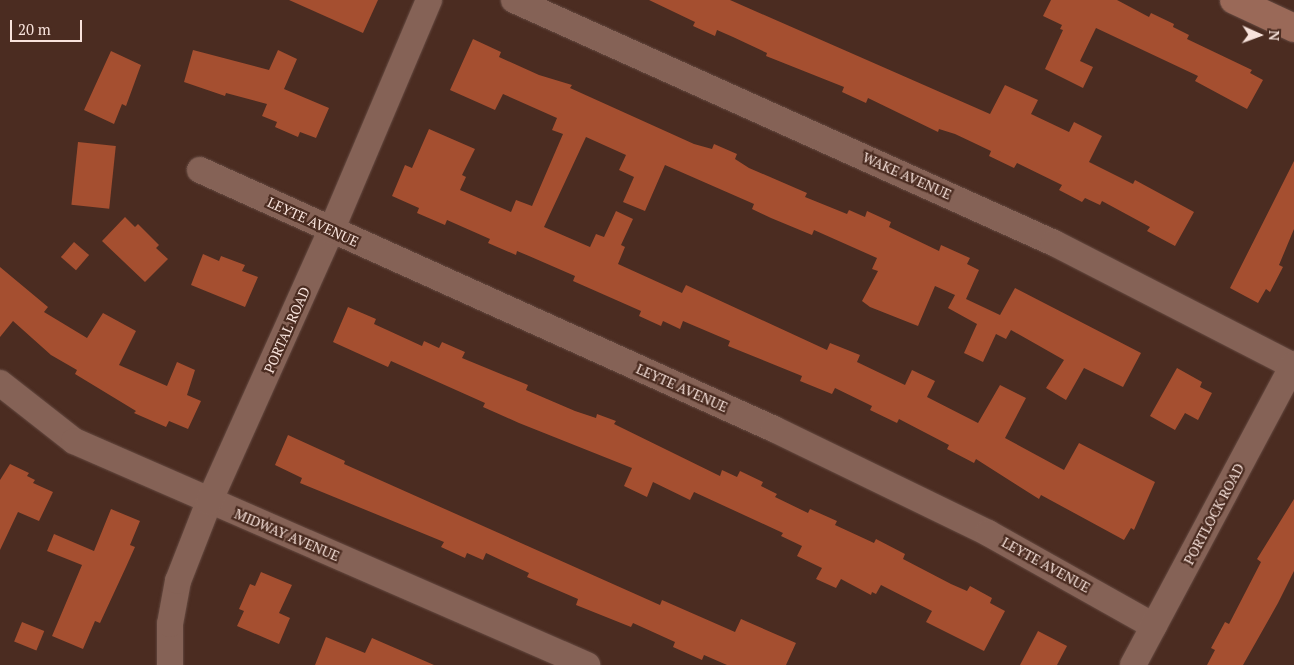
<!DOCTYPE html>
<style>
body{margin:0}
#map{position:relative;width:1294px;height:665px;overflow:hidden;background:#4b2c21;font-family:"PT Serif",serif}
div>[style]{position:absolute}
.building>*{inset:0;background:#a54f30;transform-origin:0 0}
.roads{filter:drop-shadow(0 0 1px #644940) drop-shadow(0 0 1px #644940)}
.minor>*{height:26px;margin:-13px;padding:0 13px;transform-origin:13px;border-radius:13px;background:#856256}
.secondary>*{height:28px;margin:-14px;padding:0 14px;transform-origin:14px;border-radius:14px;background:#9a6958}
span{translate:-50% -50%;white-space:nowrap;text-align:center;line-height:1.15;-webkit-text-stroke:4.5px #4b2c21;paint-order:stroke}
.street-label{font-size:14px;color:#f8e3dc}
.north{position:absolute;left:1234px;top:10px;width:50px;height:50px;-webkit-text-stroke:4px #4b2c21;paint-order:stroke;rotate:92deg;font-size:14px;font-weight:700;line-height:20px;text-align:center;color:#f8e3dc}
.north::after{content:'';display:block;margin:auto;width:18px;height:22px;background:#f8e3dc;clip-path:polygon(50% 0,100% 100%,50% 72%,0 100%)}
.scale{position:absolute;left:10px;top:20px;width:72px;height:22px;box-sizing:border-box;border:2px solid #f8e3dc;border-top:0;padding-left:6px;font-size:15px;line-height:18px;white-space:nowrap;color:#f8e3dc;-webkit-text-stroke:4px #4b2c21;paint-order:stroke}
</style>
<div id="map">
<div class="building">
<i style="clip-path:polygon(289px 0,378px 0,363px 33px)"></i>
<i style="clip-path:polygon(649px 0,730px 0,990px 114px,1005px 85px,1038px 100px,1031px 114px,1069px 132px,1074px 122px,1102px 136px,1089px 162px,1133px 184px,1135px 180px,1194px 212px,1175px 246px,1147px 231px,1150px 227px,1102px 201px,1100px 205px,1085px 198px,1082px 202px,1059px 190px,1062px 185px,1017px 163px,1014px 168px,989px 156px,991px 151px,955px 134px,939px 129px,938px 132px,868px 98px,866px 103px,842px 92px,844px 87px,766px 56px,767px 53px,733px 37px,717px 30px,715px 36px,693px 26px,695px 22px)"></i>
<i style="clip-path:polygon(1051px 0,1117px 0,1149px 17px,1151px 13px,1174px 24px,1173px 27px,1189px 35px,1187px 39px,1252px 70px,1250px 73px,1263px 80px,1247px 109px,1195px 81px,1198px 76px,1096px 28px,1080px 61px,1093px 67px,1083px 88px,1045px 69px,1063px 30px,1060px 29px,1062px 25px,1043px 16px)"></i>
<i style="clip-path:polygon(473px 39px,501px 52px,499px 57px,539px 75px,572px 85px,570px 88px,694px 144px,712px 149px,714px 144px,737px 154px,735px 159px,749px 168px,807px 193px,805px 197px,847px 214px,849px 210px,865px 217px,867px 211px,891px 222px,889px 227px,939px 251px,941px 245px,970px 258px,967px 264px,979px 270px,966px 299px,1000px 315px,1015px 288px,1141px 353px,1123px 387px,1084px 368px,1066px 400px,1046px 388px,1064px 360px,1011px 330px,1006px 339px,996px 334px,983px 362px,964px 353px,977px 324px,948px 308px,955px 295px,935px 286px,918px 326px,870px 307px,862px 301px,878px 271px,872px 269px,877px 258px,814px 230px,812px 235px,771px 218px,752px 209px,754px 204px,665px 165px,645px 211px,623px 202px,634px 177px,619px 170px,626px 155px,586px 137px,544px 227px,590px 247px,596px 234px,604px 237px,616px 211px,633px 219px,621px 245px,625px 247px,618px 264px,682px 293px,686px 285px,827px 350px,830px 343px,860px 355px,857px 362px,905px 385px,912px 370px,935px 381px,927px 397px,978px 423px,1000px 385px,1026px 398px,1005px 438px,1064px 470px,1079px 443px,1155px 482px,1134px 530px,1131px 528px,1124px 540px,1041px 495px,1039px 499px,976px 459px,974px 463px,947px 449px,949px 445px,899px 419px,897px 423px,870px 410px,872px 406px,835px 388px,832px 394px,800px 381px,802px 376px,728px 346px,730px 341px,683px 321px,680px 329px,663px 321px,661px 326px,639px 316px,641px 311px,573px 281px,575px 276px,529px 256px,517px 251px,516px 255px,488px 243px,490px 239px,447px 220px,445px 225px,417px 213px,419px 208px,392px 196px,405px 165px,412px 168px,429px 129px,475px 149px,462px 175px,466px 177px,460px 190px,511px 212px,516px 200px,532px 206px,563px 134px,552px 130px,557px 118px,503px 94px,495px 110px,450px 90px)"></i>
<i style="clip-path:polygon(193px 50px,269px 70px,278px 50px,297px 59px,284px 89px,329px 108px,316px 138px,300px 132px,298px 137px,275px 127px,277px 122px,262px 116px,267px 104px,226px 93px,225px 96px,184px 82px)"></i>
<i style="clip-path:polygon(111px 51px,141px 65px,126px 106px,122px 104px,114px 124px,84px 110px)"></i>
<i style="left:78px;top:142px;width:38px;height:63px;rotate:6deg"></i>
<i style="clip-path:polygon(1294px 161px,1294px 229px,1279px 265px,1283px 267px,1270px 292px,1266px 289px,1258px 303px,1230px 288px)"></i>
<i style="clip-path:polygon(125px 217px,135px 227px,138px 224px,159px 245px,156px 248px,168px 259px,145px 282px,102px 241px)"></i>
<i style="left:74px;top:242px;width:20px;height:20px;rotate:41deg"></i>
<i style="clip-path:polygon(203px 254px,219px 261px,221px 256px,245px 265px,242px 271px,258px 277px,245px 307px,191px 285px)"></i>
<i style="clip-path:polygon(0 267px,48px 307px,44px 312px,87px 338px,103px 313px,136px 331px,119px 365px,167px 386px,177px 362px,195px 370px,187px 395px,201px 401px,188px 429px,169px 421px,166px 427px,134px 413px,136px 411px,75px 374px,77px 370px,51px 355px,13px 321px,0 337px)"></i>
<i style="clip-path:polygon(348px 307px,376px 319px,374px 324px,422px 346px,424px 341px,439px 348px,442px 342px,465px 352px,462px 358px,528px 385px,526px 390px,575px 411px,596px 418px,597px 414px,616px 421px,614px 424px,720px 476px,722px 470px,737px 477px,740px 471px,763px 482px,761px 486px,777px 494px,775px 497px,808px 513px,810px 509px,837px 521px,835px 525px,874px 543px,876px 539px,905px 554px,903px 559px,951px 584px,967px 591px,970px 586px,992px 598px,990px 603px,1005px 611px,984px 651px,926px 622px,932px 611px,881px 585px,876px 594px,872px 592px,871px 595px,841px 579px,836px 588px,816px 579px,822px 568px,797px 556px,802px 546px,781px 536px,783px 533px,694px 492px,690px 500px,653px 482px,647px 497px,624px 486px,632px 468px,519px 423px,483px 407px,485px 403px,391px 361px,388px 367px,333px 342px)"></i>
<i style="clip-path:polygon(1177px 368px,1202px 382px,1200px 387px,1212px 393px,1198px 420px,1185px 413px,1175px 430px,1150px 416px)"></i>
<i style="clip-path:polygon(288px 435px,345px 461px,344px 464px,660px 605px,662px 600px,735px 632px,741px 619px,796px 643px,786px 665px,727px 665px,704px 655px,702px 660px,673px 647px,675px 642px,633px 623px,631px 627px,576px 605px,578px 599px,527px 577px,529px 573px,486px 553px,483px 560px,467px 553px,465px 558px,441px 547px,444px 542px,300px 483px,302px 478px,275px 465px)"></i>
<i style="clip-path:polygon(10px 464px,29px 473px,27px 476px,35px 480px,33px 483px,53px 492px,39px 521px,18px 512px,0 550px,0 480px)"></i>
<i style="clip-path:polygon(1294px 499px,1294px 571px,1278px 603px,1243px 665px,1207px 665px,1215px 650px,1211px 648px,1225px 622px,1229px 624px,1261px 562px,1257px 559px)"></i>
<i style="clip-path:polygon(111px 509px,140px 521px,130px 545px,135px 547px,126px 567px,100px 623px,95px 621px,83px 649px,52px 636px,82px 565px,47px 551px,54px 534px,94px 551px)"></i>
<i style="clip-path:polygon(261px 572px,292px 585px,279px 613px,290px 618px,279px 644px,237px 626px,244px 611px,239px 609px,250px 584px,255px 586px)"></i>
<i style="left:22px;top:622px;width:24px;height:21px;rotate:22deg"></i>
<i style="clip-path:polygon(1038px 631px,1067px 646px,1057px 665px,1020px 665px)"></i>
<i style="clip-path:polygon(326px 637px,365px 653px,372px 638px,434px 665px,315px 665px)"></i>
</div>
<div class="roads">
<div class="minor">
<i style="left:514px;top:0;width:592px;rotate:24.23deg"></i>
<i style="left:1054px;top:243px;width:269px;rotate:27.2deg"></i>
<i style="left:200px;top:170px;width:630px;rotate:24.29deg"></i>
<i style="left:774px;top:429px;width:238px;rotate:25.9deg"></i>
<i style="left:988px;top:533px;width:190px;rotate:29.3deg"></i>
<i style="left:0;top:383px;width:94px;rotate:38.1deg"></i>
<i style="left:74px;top:441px;width:560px;rotate:23.59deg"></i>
<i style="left:170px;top:665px;width:41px;rotate:-90deg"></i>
<i style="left:170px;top:624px;width:44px;rotate:-79.5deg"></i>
<i style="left:178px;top:581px;width:85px;rotate:-68.6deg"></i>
<i style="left:209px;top:502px;width:297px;rotate:-65.8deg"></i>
<i style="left:331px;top:231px;width:251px;rotate:-67deg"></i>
<i style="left:1133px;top:665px;width:341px;rotate:-61.9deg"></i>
</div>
<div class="secondary">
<i style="left:1234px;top:0;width:66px;rotate:25deg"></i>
</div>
</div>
<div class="street-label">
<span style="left:907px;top:176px;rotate:24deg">WAKE AVENUE</span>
<span style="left:313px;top:222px;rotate:25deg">LEYTE AVENUE</span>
<span style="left:287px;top:330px;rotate:-66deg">PORTAL ROAD</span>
<span style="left:682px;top:388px;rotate:24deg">LEYTE AVENUE</span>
<span style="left:1214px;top:514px;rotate:-62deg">PORTLOCK ROAD</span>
<span style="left:287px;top:535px;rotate:23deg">MIDWAY AVENUE</span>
<span style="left:1046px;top:565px;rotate:29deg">LEYTE AVENUE</span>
</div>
<div class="north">N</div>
<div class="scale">20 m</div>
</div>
